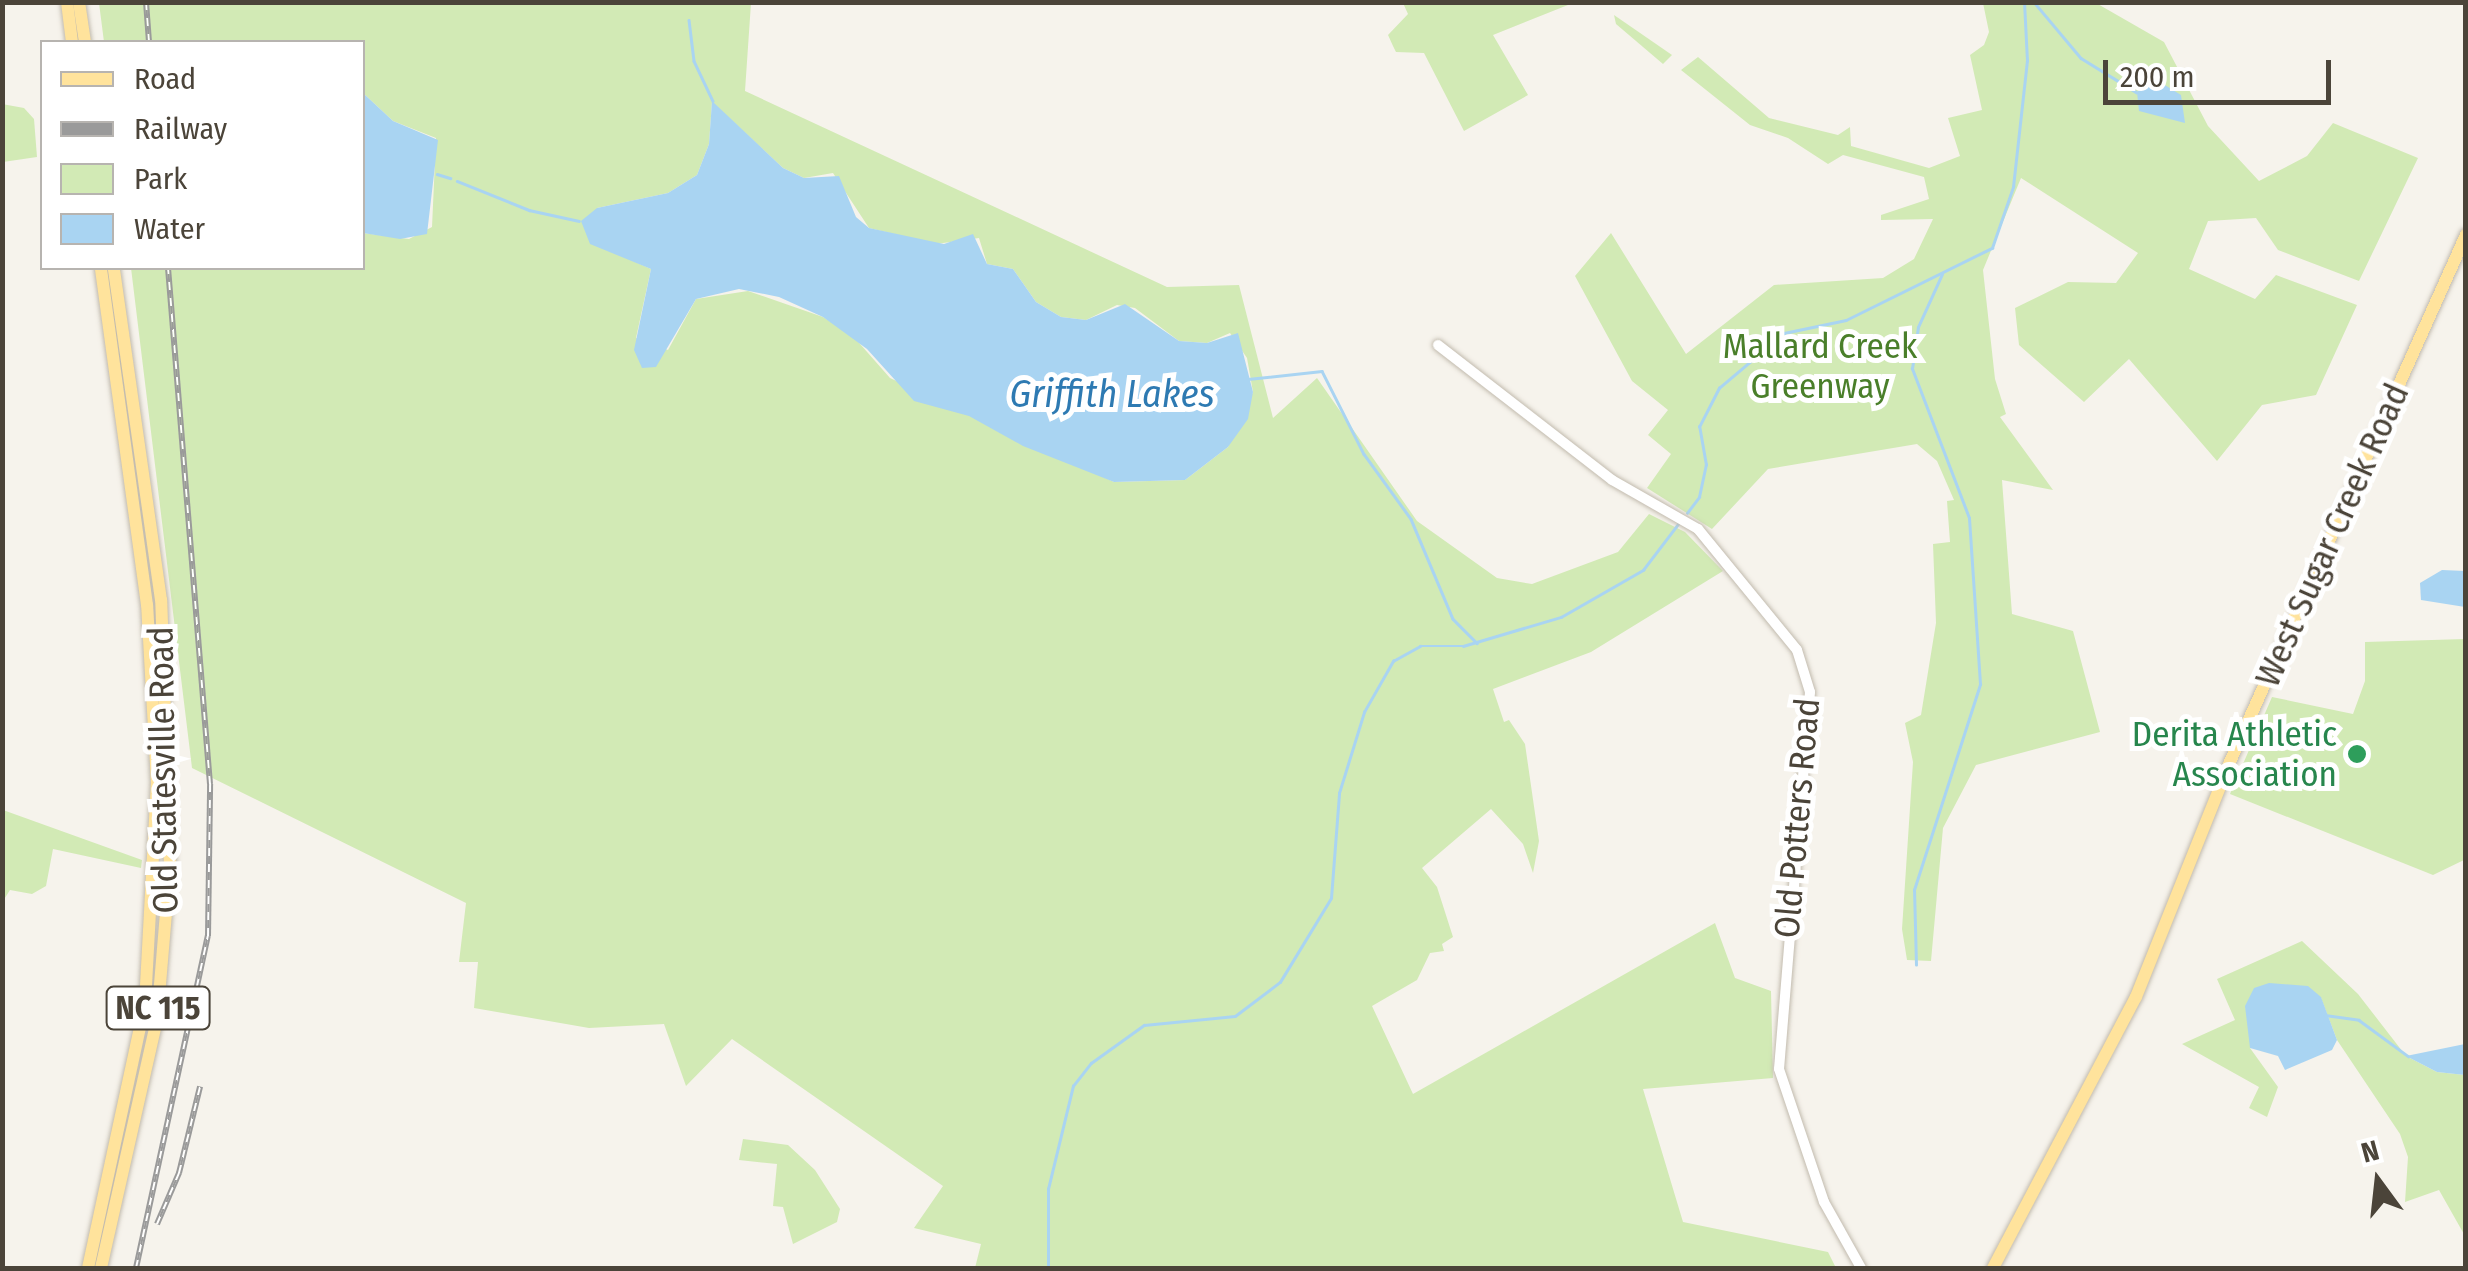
<!DOCTYPE html>
<style>
body{margin:0}
#map{position:relative;width:2468px;height:1271px;overflow:hidden;background:#f6f3ec;font-family:"Fira Sans Condensed",sans-serif}
div>[style]{position:absolute}
.green>*{inset:0;background:#d2eab5}
.water>*{inset:0;background:#a9d4f2}
.stream>*{height:2.5px;margin:-1.25px;padding:0 1.25px;transform-origin:1.25px;border-radius:1.25px;background:#a9d4f2}
.roads{filter:drop-shadow(0 0 2px #c2bbae) drop-shadow(0 0 2px #c2bbae)}
.minor>*{height:10px;margin:-5px;padding:0 5px;transform-origin:5px;border-radius:5px;background:#fff}
.major>*{height:12px;margin:-6px;padding:0 6px;transform-origin:6px;border-radius:6px;background:#ffe39c}
.rail>*{height:6px;margin-top:-3px;transform-origin:0;background:repeating-linear-gradient(90deg,#fff 0 8px,#9a9a9a 0 16px);box-sizing:border-box;border-block:2px solid #9a9a9a}
.dots>*{width:28px;height:28px;translate:-50% -50%;box-sizing:border-box;border:5px solid #fff;border-radius:50%}
span{translate:-50% -50%;white-space:nowrap;text-align:center;line-height:1.15;-webkit-text-stroke:10px #fff;paint-order:stroke}
.shield-label span{padding:2px 8px;background:#fff;border:2px solid;border-radius:8px;-webkit-text-stroke-width:0}
.shield-label{font-size:32px;color:#4b4439;font-weight:700}
.park-label{font-size:35px;color:#4a7f2a}
.street-label{font-size:35px;color:#4b4439}
.leisure-label{font-size:35px;color:#27864d}
.right{translate:-100% -50%;text-align:right}
.water-label{font-size:38px;color:#2e7ab2;font-style:italic}
.frame{position:absolute;inset:0;border:5px solid #4b4439;pointer-events:none}
.legend{position:absolute;left:40px;top:40px;width:325px;height:230px;box-sizing:border-box;background:#fff;border:2px solid #b7b4b0;margin:0;padding:12px 18px;list-style:none;font-size:30px;color:#4b4439}
.legend li{display:flex;align-items:center;gap:20px;height:50px}
.legend b{width:50px;border:2px solid #b7b4b0}
.north{position:absolute;left:2328px;top:1131px;width:100px;height:100px;-webkit-text-stroke:8px #fff;paint-order:stroke;rotate:345deg;font-size:28px;font-weight:700;line-height:40px;text-align:center;color:#4b4439}
.north::after{content:'';display:block;margin:auto;width:35px;height:45px;background:#4b4439;clip-path:polygon(50% 0,100% 100%,50% 72%,0 100%)}
.scale{position:absolute;left:2103px;top:60px;width:228px;height:45px;box-sizing:border-box;border:5px solid #4b4439;border-top:0;padding-left:12px;font-size:30px;line-height:35px;white-space:nowrap;color:#4b4439;-webkit-text-stroke:8px #fff;paint-order:stroke}
</style>
<div id="map">
<div class="green">
<i style="clip-path:polygon(evenodd,99px 3px,751px 3px,745px 91px,1167px 287px,1239px 285px,1273px 418px,1317px 378px,1417px 521px,1497px 578px,1532px 584px,1618px 552px,1649px 514px,1685px 532px,1723px 571px,1591px 652px,1493px 689px,1504px 722px,1509px 720px,1525px 744px,1539px 841px,1533px 873px,1523px 844px,1491px 809px,1422px 868px,1437px 887px,1453px 937px,1442px 944px,1444px 951px,1430px 953px,1417px 980px,1372px 1006px,1413px 1094px,1715px 923px,1735px 978px,1771px 991px,1773px 1078px,1643px 1089px,1683px 1222px,1828px 1252px,1836px 1268px,975px 1268px,981px 1244px,914px 1228px,943px 1186px,732px 1039px,686px 1086px,664px 1024px,589px 1028px,474px 1008px,478px 962px,459px 962px,466px 903px,192px 768px,131px 268px,362px 268px,363px 233px,409px 239px,432px 227px,436px 138px,393px 121px,363px 93px,362px 42px,104px 42px,99px 3px,712px 102px,783px 168px,804px 178px,833px 173px,869px 228px,936px 244px,979px 238px,987px 264px,1013px 269px,1036px 302px,1061px 317px,1086px 320px,1117px 305px,1135px 308px,1179px 341px,1207px 343px,1230px 333px,1247px 358px,1253px 392px,1228px 447px,1185px 480px,1114px 482px,890px 378px,853px 336px,823px 317px,748px 291px,696px 299px,668px 350px,636px 338px,651px 269px,622px 256px,597px 208px,668px 193px,697px 175px,709px 144px,712px 102px)"></i>
<i style="clip-path:polygon(1403px 3px,1573px 3px,1493px 35px,1528px 95px,1464px 131px,1424px 53px,1396px 52px,1393px 46px,1388px 35px,1408px 14px)"></i>
<i style="clip-path:polygon(1983px 3px,2096px 3px,2164px 42px,2208px 126px,2259px 181px,2307px 156px,2333px 123px,2418px 158px,2359px 281px,2278px 250px,2256px 218px,2208px 221px,2189px 269px,2255px 299px,2276px 275px,2357px 305px,2316px 395px,2262px 405px,2217px 461px,2129px 359px,2084px 402px,2019px 345px,2015px 308px,2068px 282px,2116px 283px,2138px 253px,2021px 178px,1983px 270px,1995px 379px,2006px 414px,2000px 417px,2053px 490px,2002px 480px,2012px 614px,2073px 631px,2100px 732px,1976px 765px,1943px 828px,1931px 961px,1907px 960px,1902px 929px,1913px 762px,1905px 723px,1921px 715px,1936px 623px,1933px 544px,1950px 542px,1947px 501px,1954px 500px,1937px 461px,1917px 444px,1768px 469px,1712px 529px,1647px 488px,1671px 454px,1648px 435px,1668px 410px,1632px 381px,1575px 276px,1611px 233px,1686px 354px,1774px 285px,1883px 278px,1914px 259px,1933px 219px,1881px 220px,1881px 215px,1929px 199px,1924px 177px,1843px 155px,1828px 164px,1788px 138px,1750px 125px,1681px 70px,1698px 57px,1769px 118px,1838px 135px,1850px 127px,1851px 146px,1929px 168px,1960px 156px,1948px 118px,1982px 110px,1970px 55px,1984px 45px,1989px 32px)"></i>
<i style="clip-path:polygon(1614px 15px,1672px 55px,1663px 64px,1616px 24px)"></i>
<i style="clip-path:polygon(2px 104px,24px 108px,34px 119px,37px 157px,3px 162px)"></i>
<i style="clip-path:polygon(2465px 639px,2464px 860px,2433px 875px,2230px 794px,2272px 697px,2353px 714px,2365px 681px,2365px 642px)"></i>
<i style="clip-path:polygon(3px 810px,142px 860px,141px 868px,53px 849px,46px 886px,32px 894px,10px 890px,3px 901px)"></i>
<i style="clip-path:polygon(2302px 941px,2358px 994px,2406px 1056px,2437px 1072px,2465px 1075px,2465px 1252px,2465px 1236px,2439px 1190px,2405px 1202px,2408px 1157px,2400px 1134px,2337px 1040px,2321px 998px,2250px 1048px,2278px 1087px,2267px 1117px,2249px 1108px,2259px 1087px,2182px 1044px,2235px 1020px,2217px 979px)"></i>
<i style="clip-path:polygon(743px 1139px,788px 1145px,815px 1170px,840px 1209px,837px 1222px,793px 1244px,783px 1207px,773px 1206px,777px 1164px,739px 1160px)"></i>
</div>
<div class="water">
<i style="clip-path:polygon(2155px 79px,2181px 95px,2185px 123px,2139px 111px,2137px 92px)"></i>
<i style="clip-path:polygon(363px 93px,393px 121px,438px 140px,427px 234px,400px 239px,363px 233px)"></i>
<i style="clip-path:polygon(712px 101px,783px 168px,804px 178px,839px 176px,856px 217px,869px 228px,944px 244px,973px 234px,987px 264px,1013px 269px,1036px 302px,1061px 317px,1086px 320px,1125px 304px,1179px 341px,1207px 343px,1238px 333px,1253px 392px,1248px 419px,1228px 447px,1185px 480px,1114px 482px,1023px 446px,969px 416px,914px 401px,867px 349px,823px 317px,779px 297px,739px 289px,696px 299px,656px 367px,642px 368px,634px 350px,651px 269px,590px 244px,581px 221px,597px 208px,668px 193px,697px 175px,709px 144px)"></i>
<i style="clip-path:polygon(2442px 570px,2465px 571px,2465px 607px,2421px 600px,2420px 583px)"></i>
<i style="clip-path:polygon(2269px 983px,2308px 986px,2321px 997px,2337px 1040px,2332px 1050px,2285px 1070px,2278px 1056px,2250px 1048px,2245px 1006px,2254px 988px)"></i>
<i style="clip-path:polygon(2465px 1044px,2465px 1075px,2437px 1072px,2406px 1056px)"></i>
</div>
<div class="stream">
<i style="left:2034px;top:2px;width:73px;rotate:50deg"></i>
<i style="left:2081px;top:58px;width:65px;rotate:31.7deg"></i>
<i style="left:689px;top:20px;width:41px;rotate:83deg"></i>
<i style="left:694px;top:61px;width:44px;rotate:64.6deg"></i>
<i style="left:437px;top:174px;width:14px;rotate:17deg"></i>
<i style="left:457px;top:181px;width:78px;rotate:21.9deg"></i>
<i style="left:529px;top:210px;width:51px;rotate:12.4deg"></i>
<i style="left:1248px;top:379px;width:74px;rotate:-6.2deg"></i>
<i style="left:1322px;top:371px;width:93px;rotate:63.2deg"></i>
<i style="left:1364px;top:454px;width:80px;rotate:54.1deg"></i>
<i style="left:1411px;top:519px;width:108px;rotate:67.2deg"></i>
<i style="left:1453px;top:619px;width:34px;rotate:45deg"></i>
<i style="left:1687px;top:513px;width:20px;rotate:-53deg"></i>
<i style="left:1699px;top:497px;width:33px;rotate:-78deg"></i>
<i style="left:1706px;top:465px;width:39px;rotate:-100deg"></i>
<i style="left:1699px;top:427px;width:44px;rotate:-62.9deg"></i>
<i style="left:1719px;top:388px;width:85px;rotate:-40.2deg"></i>
<i style="left:1784px;top:333px;width:63px;rotate:-11.8deg"></i>
<i style="left:1846px;top:320px;width:163px;rotate:-26.3deg"></i>
<i style="left:1992px;top:248px;width:65px;rotate:-71deg"></i>
<i style="left:2013px;top:187px;width:127px;rotate:-83.7deg"></i>
<i style="left:2027px;top:61px;width:59px;rotate:-92.9deg"></i>
<i style="left:1916px;top:965px;width:75px;rotate:-91.5deg"></i>
<i style="left:1914px;top:890px;width:216px;rotate:-72.2deg"></i>
<i style="left:1980px;top:684px;width:166px;rotate:-93.8deg"></i>
<i style="left:1969px;top:518px;width:160px;rotate:-110.9deg"></i>
<i style="left:1912px;top:369px;width:42px;rotate:-81.9deg"></i>
<i style="left:1918px;top:327px;width:58px;rotate:-65.6deg"></i>
<i style="left:2325px;top:1015px;width:34px;rotate:8deg"></i>
<i style="left:2359px;top:1020px;width:61px;rotate:36.3deg"></i>
<i style="left:1048px;top:1268px;width:79px;rotate:-90deg"></i>
<i style="left:1048px;top:1189px;width:106px;rotate:-76.4deg"></i>
<i style="left:1073px;top:1086px;width:29px;rotate:-52deg"></i>
<i style="left:1091px;top:1063px;width:65px;rotate:-35.6deg"></i>
<i style="left:1144px;top:1025px;width:91px;rotate:-5.6deg"></i>
<i style="left:1235px;top:1016px;width:56px;rotate:-37.1deg"></i>
<i style="left:1280px;top:982px;width:98px;rotate:-58.7deg"></i>
<i style="left:1331px;top:898px;width:105px;rotate:-85.6deg"></i>
<i style="left:1339px;top:793px;width:85px;rotate:-72.8deg"></i>
<i style="left:1364px;top:712px;width:59px;rotate:-60.4deg"></i>
<i style="left:1393px;top:661px;width:31px;rotate:-29deg"></i>
<i style="left:1420px;top:646px;width:43px"></i>
<i style="left:1463px;top:646px;width:102px;rotate:-16.5deg"></i>
<i style="left:1561px;top:617px;width:95px;rotate:-29.8deg"></i>
<i style="left:1643px;top:570px;width:58px;rotate:-52.7deg"></i>
</div>
<div class="roads">
<div class="minor">
<i style="left:1438px;top:345px;width:220px;rotate:37.8deg"></i>
<i style="left:1612px;top:480px;width:99px;rotate:29.7deg"></i>
<i style="left:1698px;top:529px;width:156px;rotate:50.7deg"></i>
<i style="left:1797px;top:650px;width:44px;rotate:72.8deg"></i>
<i style="left:1810px;top:692px;width:378px;rotate:94.7deg"></i>
<i style="left:1779px;top:1069px;width:140px;rotate:71.3deg"></i>
<i style="left:1824px;top:1202px;width:76px;rotate:60.7deg"></i>
</div>
<div class="major">
<i style="left:67px;top:2px;width:40px;rotate:82.9deg"></i>
<i style="left:79px;top:2px;width:40px;rotate:81.5deg"></i>
<i style="left:88px;top:1268px;width:270px;rotate:-77.8deg"></i>
<i style="left:145px;top:1004px;width:222px;rotate:-86.9deg"></i>
<i style="left:157px;top:782px;width:177px;rotate:-93.2deg"></i>
<i style="left:147px;top:605px;width:340px;rotate:-97.8deg"></i>
<i style="left:101px;top:1268px;width:254px;rotate:-77.3deg"></i>
<i style="left:157px;top:1020px;width:156px;rotate:-85.2deg"></i>
<i style="left:170px;top:865px;width:265px;rotate:-91.9deg"></i>
<i style="left:161px;top:600px;width:335px;rotate:-98.1deg"></i>
<i style="left:1993px;top:1268px;width:306px;rotate:-62.2deg"></i>
<i style="left:2136px;top:997px;width:251px;rotate:-68.2deg"></i>
<i style="left:2229px;top:764px;width:580px;rotate:-65.87deg"></i>
</div>
</div>
<div class="rail">
<i style="left:146px;top:2px;width:40px;rotate:85.7deg"></i>
<i style="left:157px;top:1224px;width:56px;rotate:-66.7deg"></i>
<i style="left:179px;top:1173px;width:89px;rotate:-76.3deg"></i>
<i style="left:136px;top:1268px;width:340px;rotate:-77.8deg"></i>
<i style="left:208px;top:936px;width:152px;rotate:-89.2deg"></i>
<i style="left:210px;top:784px;width:518px;rotate:-94.65deg"></i>
</div>
<div class="dots">
<i style="left:2357px;top:754px;background:#2e9e5b"></i>
</div>
<div class="shield-label">
<span style="left:158px;top:1008px">NC 115</span>
</div>
<div class="park-label">
<span style="left:1820px;top:366px">Mallard Creek<br>Greenway</span>
</div>
<div class="street-label">
<span style="left:2332px;top:535px;rotate:-66deg">West Sugar Creek Road</span>
<span style="left:163px;top:770px;rotate:-91deg">Old Statesville Road</span>
<span style="left:1797px;top:818px;rotate:-85deg">Old Potters Road</span>
</div>
<div class="leisure-label">
<span class="right" style="left:2337px;top:754px">Derita Athletic<br>Association</span>
</div>
<div class="water-label">
<span style="left:1112px;top:395px">Griffith Lakes</span>
</div>
<div class="frame"></div>
<ul class="legend">
<li><b style="height:12px;background:#ffe39c"></b>Road</li>
<li><b style="height:12px;background:#9a9a9a"></b>Railway</li>
<li><b style="height:28px;background:#d2eab5"></b>Park</li>
<li><b style="height:28px;background:#a9d4f2"></b>Water</li>
</ul>
<div class="north">N</div>
<div class="scale">200 m</div>
</div>
